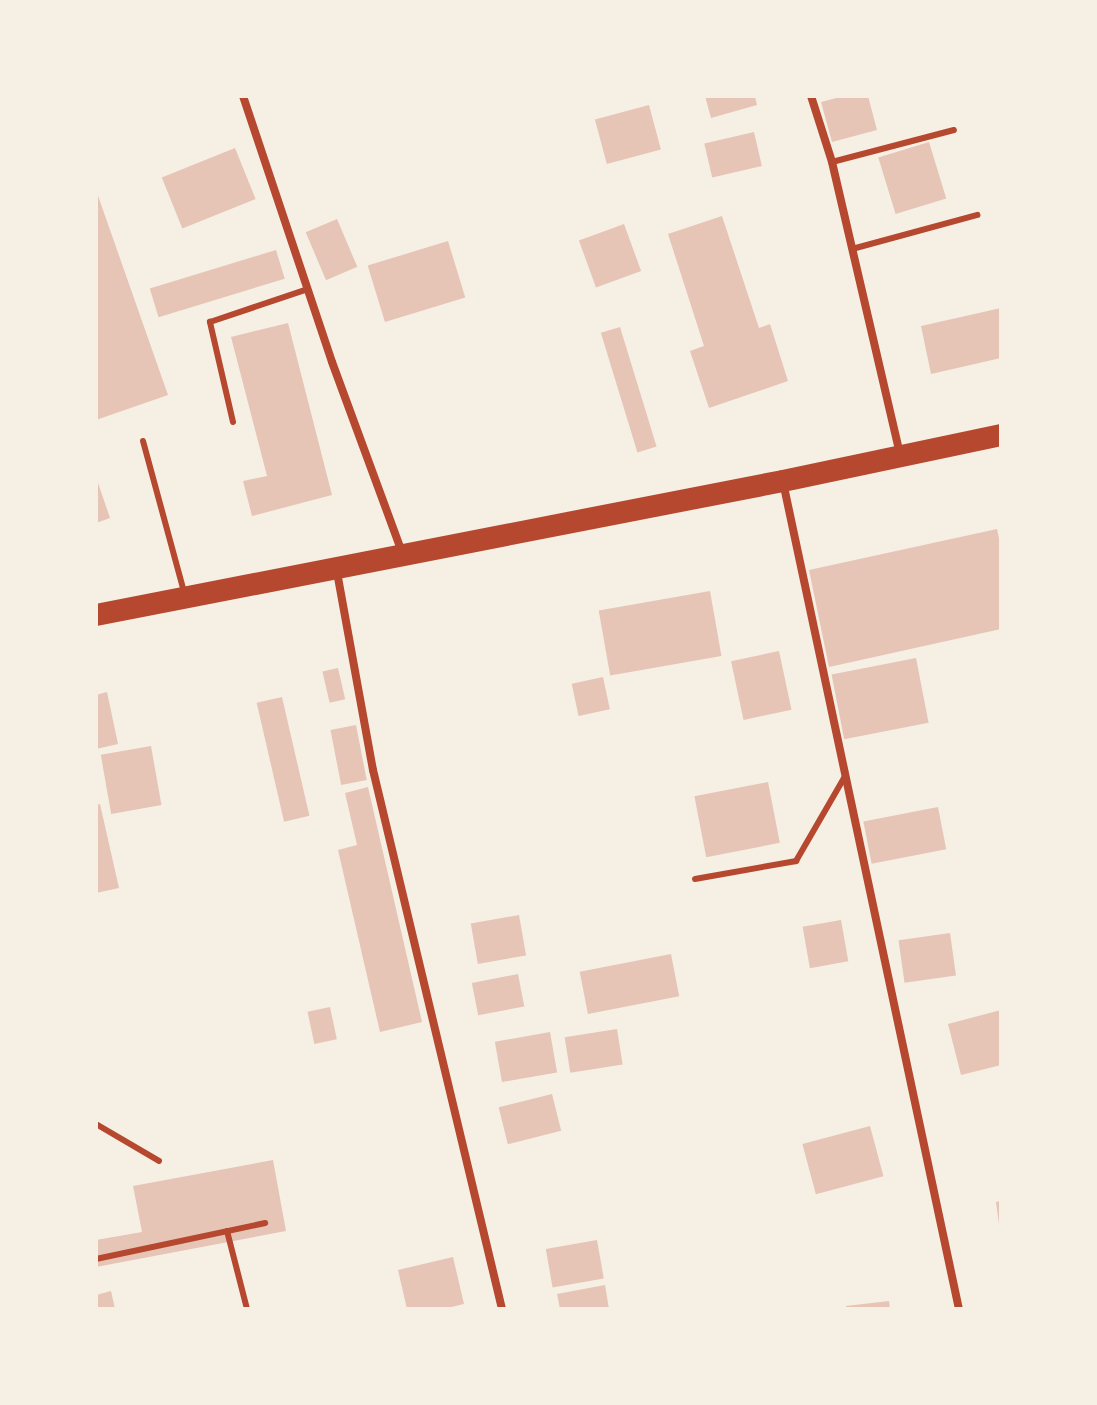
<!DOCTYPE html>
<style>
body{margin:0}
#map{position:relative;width:1097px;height:1405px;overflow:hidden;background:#f6efe4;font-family:Quicksand,sans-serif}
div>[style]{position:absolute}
.building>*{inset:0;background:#e6c5b7;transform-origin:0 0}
.service>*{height:6px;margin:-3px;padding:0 3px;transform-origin:3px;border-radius:3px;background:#b5482f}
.minor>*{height:8px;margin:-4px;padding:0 4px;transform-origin:4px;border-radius:4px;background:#b5482f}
.trunk>*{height:22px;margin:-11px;padding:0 11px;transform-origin:11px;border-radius:11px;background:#b5482f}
span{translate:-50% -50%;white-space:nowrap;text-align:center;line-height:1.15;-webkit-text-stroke:8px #f6efe4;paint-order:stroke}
.frame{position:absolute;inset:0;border:98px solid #f6efe4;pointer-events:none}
</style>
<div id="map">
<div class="building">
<i style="clip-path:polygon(705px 96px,755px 96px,757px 105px,711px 118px)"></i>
<i style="clip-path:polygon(844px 96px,868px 96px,877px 130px,832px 142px,821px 102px)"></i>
<i style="left:649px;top:105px;width:46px;height:56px;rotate:75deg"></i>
<i style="left:754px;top:132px;width:35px;height:51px;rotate:77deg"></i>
<i style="left:929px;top:142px;width:59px;height:53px;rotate:73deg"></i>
<i style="left:235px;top:148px;width:55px;height:79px;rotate:68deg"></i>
<i style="clip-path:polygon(96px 190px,168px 395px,96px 420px)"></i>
<i style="clip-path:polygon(722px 216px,759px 328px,770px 324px,788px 381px,709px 408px,690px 351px,704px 346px,668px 234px)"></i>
<i style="left:337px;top:219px;width:52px;height:34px;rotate:67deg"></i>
<i style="left:624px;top:224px;width:50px;height:48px;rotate:70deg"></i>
<i style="left:448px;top:241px;width:59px;height:84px;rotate:73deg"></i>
<i style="left:276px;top:250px;width:30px;height:132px;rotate:73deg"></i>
<i style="clip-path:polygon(1001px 308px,1001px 358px,931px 374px,921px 326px)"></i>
<i style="clip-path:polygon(288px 323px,332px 495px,252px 516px,243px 481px,267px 476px,231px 337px)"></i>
<i style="left:620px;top:327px;width:125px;height:20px;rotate:73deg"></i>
<i style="clip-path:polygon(96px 477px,110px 518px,96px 523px)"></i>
<i style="clip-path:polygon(997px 529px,1001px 548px,1001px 629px,829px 667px,809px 570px)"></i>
<i style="left:710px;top:591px;width:66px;height:113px;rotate:80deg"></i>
<i style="left:779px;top:651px;width:60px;height:49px;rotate:78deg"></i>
<i style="left:916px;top:658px;width:66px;height:86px;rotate:79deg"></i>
<i style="left:338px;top:668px;width:32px;height:16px;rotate:77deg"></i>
<i style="left:603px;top:677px;width:33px;height:32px;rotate:78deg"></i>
<i style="clip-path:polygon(107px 692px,118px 744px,96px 749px,96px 695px)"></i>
<i style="left:282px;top:697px;width:122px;height:26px;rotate:77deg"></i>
<i style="left:356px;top:725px;width:56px;height:26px;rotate:79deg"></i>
<i style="left:151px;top:746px;width:60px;height:51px;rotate:80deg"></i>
<i style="left:768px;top:782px;width:62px;height:75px;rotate:79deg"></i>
<i style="clip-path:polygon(368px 787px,422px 1022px,380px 1032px,338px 850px,357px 845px,345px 793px)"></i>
<i style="clip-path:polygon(100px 804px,119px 888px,96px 893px,96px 805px)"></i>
<i style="left:938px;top:807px;width:43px;height:76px;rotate:79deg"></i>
<i style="left:519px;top:915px;width:41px;height:49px;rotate:80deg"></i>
<i style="left:841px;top:920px;width:42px;height:39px;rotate:80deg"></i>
<i style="left:950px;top:933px;width:43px;height:52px;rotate:82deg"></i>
<i style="left:671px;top:954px;width:43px;height:93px;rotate:79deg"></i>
<i style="left:518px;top:974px;width:33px;height:47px;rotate:79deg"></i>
<i style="left:330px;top:1007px;width:33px;height:23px;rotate:78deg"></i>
<i style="clip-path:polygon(1001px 1010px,1001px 1065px,961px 1075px,948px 1024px)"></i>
<i style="left:617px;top:1029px;width:36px;height:53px;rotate:81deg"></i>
<i style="left:550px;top:1032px;width:41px;height:56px;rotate:80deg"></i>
<i style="left:552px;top:1094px;width:38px;height:55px;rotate:76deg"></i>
<i style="left:870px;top:1126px;width:52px;height:70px;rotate:75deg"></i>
<i style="clip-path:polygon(273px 1160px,286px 1231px,96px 1267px,96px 1240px,142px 1232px,133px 1186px)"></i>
<i style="clip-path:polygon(1001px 1201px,1001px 1224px,999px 1224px,996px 1202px)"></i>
<i style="left:597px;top:1240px;width:39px;height:52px;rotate:80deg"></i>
<i style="clip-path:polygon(453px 1257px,464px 1304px,443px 1309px,407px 1309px,398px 1270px)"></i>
<i style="clip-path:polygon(605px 1285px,609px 1309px,560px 1309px,557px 1294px)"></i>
<i style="clip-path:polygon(111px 1291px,115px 1309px,96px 1309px,96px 1295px)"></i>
<i style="clip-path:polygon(889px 1301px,890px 1309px,847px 1309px,846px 1306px)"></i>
</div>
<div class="service">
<i style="left:832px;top:162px;width:126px;rotate:-14.7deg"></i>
<i style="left:852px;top:249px;width:130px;rotate:-15.2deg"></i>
<i style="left:233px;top:422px;width:103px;rotate:-103deg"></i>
<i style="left:210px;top:322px;width:103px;rotate:-18.6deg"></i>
<i style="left:143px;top:441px;width:156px;rotate:74.8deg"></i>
<i style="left:695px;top:879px;width:103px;rotate:-10.1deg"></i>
<i style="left:796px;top:861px;width:98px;rotate:-60deg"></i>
<i style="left:96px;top:1124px;width:73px;rotate:30.4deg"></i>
<i style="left:227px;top:1231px;width:81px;rotate:75.6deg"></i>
<i style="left:96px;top:1259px;width:173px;rotate:-12deg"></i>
</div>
<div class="minor">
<i style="left:243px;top:96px;width:280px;rotate:71.5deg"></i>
<i style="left:332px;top:362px;width:202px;rotate:69.8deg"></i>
<i style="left:811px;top:96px;width:69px;rotate:72.3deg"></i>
<i style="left:832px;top:162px;width:301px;rotate:76.9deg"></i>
<i style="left:783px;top:482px;width:846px;rotate:77.99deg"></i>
<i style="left:337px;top:572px;width:201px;rotate:79.7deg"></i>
<i style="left:373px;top:770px;width:554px;rotate:76.54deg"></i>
</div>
<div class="trunk">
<i style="left:96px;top:615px;width:700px;rotate:-11.04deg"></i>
<i style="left:783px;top:481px;width:223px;rotate:-11.9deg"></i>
</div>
<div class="frame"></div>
</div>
